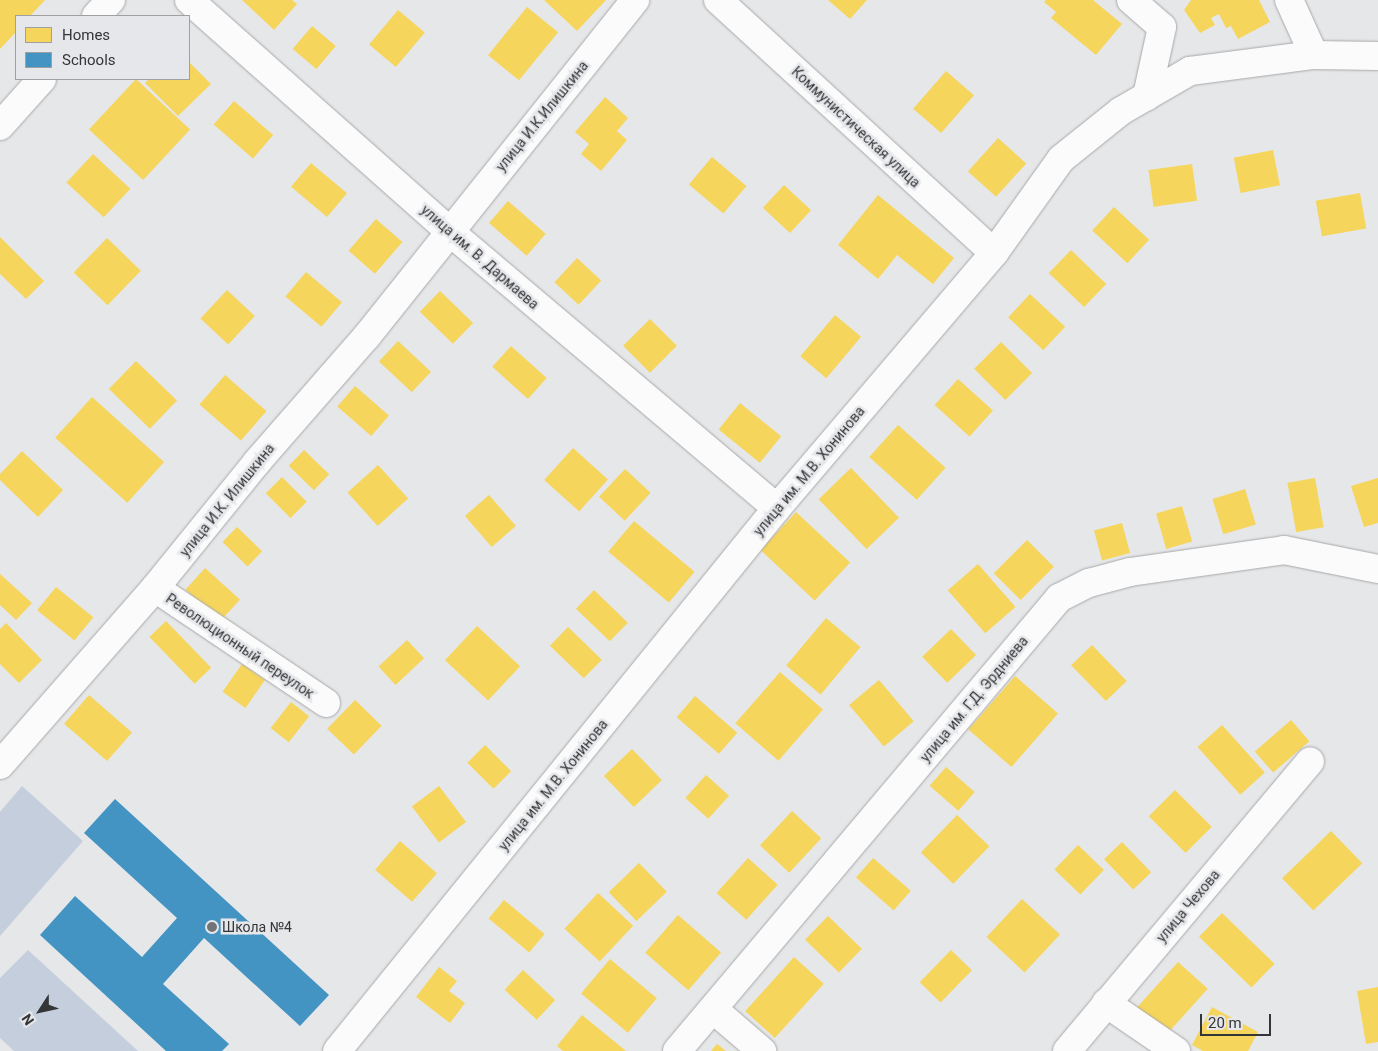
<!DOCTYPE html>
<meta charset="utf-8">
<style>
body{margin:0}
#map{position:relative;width:1378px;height:1051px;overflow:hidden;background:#e6e7e9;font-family:Roboto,sans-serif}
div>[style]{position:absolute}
.green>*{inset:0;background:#c5cedc}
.homes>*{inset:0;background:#f6d55c;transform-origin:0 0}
.schools>*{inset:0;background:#4393c3}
.roads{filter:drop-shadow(0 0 1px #a7a8a9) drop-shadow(0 0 1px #a7a8a9)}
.minor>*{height:28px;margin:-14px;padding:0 14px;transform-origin:14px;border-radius:14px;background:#fbfbfc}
.dots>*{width:14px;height:14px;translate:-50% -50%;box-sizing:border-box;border:2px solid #e5e7ea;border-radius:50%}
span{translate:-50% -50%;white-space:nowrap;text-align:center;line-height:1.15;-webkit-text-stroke:5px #e5e7ea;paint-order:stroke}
.street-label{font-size:14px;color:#343536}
.poi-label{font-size:14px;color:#343536}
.left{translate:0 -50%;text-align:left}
.legend{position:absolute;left:15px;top:15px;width:175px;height:65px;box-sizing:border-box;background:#e5e7ea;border:1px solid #9ea0a2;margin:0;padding:6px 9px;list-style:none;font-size:15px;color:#343536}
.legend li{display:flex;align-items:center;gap:10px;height:25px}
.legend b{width:25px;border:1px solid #9ea0a2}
.north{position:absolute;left:15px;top:986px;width:50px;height:50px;-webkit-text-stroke:4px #e5e7ea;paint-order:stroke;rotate:235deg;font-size:14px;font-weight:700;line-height:20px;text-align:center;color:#343536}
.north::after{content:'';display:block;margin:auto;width:18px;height:22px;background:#343536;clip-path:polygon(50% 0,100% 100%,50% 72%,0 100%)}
.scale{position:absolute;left:1200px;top:1014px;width:71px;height:22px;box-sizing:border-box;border:2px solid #343536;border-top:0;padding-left:6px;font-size:15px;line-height:18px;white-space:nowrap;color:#343536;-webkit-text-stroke:4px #e5e7ea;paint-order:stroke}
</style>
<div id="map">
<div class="green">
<i style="clip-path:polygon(22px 786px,83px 841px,0 936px,0 812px)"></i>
<i style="clip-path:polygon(28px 950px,138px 1051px,14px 1051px,0 1038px,0 978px)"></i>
</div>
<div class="homes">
<i style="clip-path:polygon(0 0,45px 0,30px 16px,16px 16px,16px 32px,0 49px)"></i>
<i style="clip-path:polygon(242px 0,292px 0,297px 4px,274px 30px)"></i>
<i style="clip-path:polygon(544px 0,606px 0,577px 31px)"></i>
<i style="clip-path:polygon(828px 0,867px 0,850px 19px)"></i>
<i style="clip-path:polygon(1046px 0,1093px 0,1122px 24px,1096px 55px,1051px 18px,1056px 12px,1044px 2px)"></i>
<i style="clip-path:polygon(1191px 0,1259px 0,1270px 22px,1238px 39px,1231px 26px,1226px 28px,1219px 14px,1211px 18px,1215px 25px,1200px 33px,1184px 10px)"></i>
<i style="left:527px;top:7px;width:40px;height:62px;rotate:39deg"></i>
<i style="left:398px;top:10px;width:35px;height:45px;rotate:40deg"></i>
<i style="left:312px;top:26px;width:31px;height:30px;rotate:40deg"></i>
<i style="clip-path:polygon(189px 62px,211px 84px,178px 116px,145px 83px,149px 79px,189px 79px)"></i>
<i style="left:946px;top:71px;width:37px;height:50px;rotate:41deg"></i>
<i style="left:136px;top:79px;width:74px;height:69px;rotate:43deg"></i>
<i style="clip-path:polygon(605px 97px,628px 118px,617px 131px,627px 140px,601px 171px,581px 154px,589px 144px,575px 132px)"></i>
<i style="left:234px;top:101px;width:52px;height:31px;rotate:41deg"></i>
<i style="left:998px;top:138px;width:38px;height:45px;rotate:42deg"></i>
<i style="left:1273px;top:150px;width:36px;height:40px;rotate:79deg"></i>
<i style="left:93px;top:154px;width:51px;height:39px;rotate:43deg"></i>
<i style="left:712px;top:157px;width:45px;height:36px;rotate:40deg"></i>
<i style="left:311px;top:163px;width:47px;height:31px;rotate:40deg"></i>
<i style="left:1192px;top:164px;width:37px;height:44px;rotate:82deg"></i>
<i style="left:784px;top:185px;width:37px;height:31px;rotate:43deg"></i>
<i style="left:1360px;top:193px;width:36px;height:45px;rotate:80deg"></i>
<i style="clip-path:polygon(878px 195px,954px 258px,933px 284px,897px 255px,878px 279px,838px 245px)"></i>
<i style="left:508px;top:201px;width:50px;height:29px;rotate:41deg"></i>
<i style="left:1114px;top:207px;width:48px;height:32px;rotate:43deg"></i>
<i style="left:376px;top:219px;width:35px;height:42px;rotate:41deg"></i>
<i style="clip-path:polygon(0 237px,44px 281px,26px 299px,0 274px)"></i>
<i style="left:107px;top:238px;width:47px;height:48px;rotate:44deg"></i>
<i style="left:1071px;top:250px;width:49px;height:32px;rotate:44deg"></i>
<i style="left:577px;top:258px;width:33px;height:33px;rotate:43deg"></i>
<i style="left:306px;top:272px;width:47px;height:32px;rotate:40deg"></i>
<i style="left:227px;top:290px;width:38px;height:39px;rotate:43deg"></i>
<i style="left:440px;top:291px;width:46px;height:29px;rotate:44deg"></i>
<i style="left:1030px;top:294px;width:48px;height:32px;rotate:43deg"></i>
<i style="left:835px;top:315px;width:34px;height:54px;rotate:40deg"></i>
<i style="left:650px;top:319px;width:38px;height:38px;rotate:45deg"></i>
<i style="left:398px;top:341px;width:45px;height:28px;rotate:43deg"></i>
<i style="left:1001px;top:342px;width:44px;height:38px;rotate:45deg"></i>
<i style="left:511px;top:346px;width:48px;height:28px;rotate:42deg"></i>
<i style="left:136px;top:361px;width:57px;height:39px;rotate:44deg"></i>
<i style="left:225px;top:375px;width:55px;height:39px;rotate:41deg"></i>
<i style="left:958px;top:379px;width:47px;height:35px;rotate:42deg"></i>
<i style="left:355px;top:386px;width:45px;height:27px;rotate:41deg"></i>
<i style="left:92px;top:397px;width:97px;height:55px;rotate:42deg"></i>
<i style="left:740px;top:403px;width:53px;height:34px;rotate:39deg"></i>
<i style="left:898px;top:425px;width:64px;height:43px;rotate:42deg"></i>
<i style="left:573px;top:448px;width:47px;height:43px;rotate:42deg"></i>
<i style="left:304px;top:450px;width:35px;height:22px;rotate:44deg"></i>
<i style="clip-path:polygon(22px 451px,63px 490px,38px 517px,0 480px,0 474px)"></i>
<i style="left:378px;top:465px;width:45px;height:41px;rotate:48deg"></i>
<i style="left:851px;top:468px;width:69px;height:45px;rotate:46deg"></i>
<i style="left:625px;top:469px;width:35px;height:38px;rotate:43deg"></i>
<i style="left:282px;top:477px;width:35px;height:23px;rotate:45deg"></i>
<i style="left:1315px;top:478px;width:50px;height:28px;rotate:80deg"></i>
<i style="clip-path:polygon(1378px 478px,1378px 523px,1364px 527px,1351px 486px)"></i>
<i style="left:1245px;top:489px;width:37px;height:34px;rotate:73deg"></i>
<i style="left:489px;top:495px;width:41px;height:32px;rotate:49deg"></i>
<i style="left:1182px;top:506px;width:37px;height:27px;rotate:74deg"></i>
<i style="left:796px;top:512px;width:74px;height:52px;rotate:43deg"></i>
<i style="left:634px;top:521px;width:79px;height:40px;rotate:40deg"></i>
<i style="left:1122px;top:523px;width:31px;height:29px;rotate:75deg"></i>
<i style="left:237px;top:527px;width:35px;height:21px;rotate:44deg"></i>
<i style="left:1027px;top:540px;width:38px;height:47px;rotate:45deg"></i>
<i style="left:978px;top:564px;width:57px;height:40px;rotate:49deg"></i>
<i style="left:205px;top:568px;width:47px;height:29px;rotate:42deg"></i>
<i style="clip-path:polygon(0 574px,32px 603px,16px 620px,0 605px)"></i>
<i style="left:56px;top:587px;width:48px;height:30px;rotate:39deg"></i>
<i style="left:594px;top:590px;width:47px;height:26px;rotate:44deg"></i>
<i style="left:826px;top:618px;width:45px;height:62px;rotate:40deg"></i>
<i style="left:166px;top:621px;width:65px;height:23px;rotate:46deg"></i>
<i style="clip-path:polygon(6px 623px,42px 660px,19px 683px,0 664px,0 629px)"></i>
<i style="left:477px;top:626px;width:59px;height:47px;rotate:43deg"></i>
<i style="left:568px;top:627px;width:47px;height:26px;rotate:44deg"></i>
<i style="left:951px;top:629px;width:36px;height:40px;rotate:46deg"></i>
<i style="left:407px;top:640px;width:25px;height:39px;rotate:47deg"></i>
<i style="left:1092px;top:645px;width:50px;height:29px;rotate:46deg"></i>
<i style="left:242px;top:664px;width:28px;height:34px;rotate:35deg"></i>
<i style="left:780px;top:672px;width:57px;height:68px;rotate:41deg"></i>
<i style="left:1015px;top:676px;width:57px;height:71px;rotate:41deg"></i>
<i style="left:879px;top:680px;width:54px;height:39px;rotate:50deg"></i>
<i style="left:89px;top:695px;width:57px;height:38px;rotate:41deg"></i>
<i style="left:695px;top:696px;width:56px;height:28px;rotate:41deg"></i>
<i style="left:355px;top:700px;width:37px;height:40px;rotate:44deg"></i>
<i style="left:291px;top:702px;width:23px;height:33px;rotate:38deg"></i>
<i style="left:1291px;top:720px;width:28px;height:48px;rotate:49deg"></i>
<i style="left:1222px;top:725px;width:64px;height:33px;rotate:48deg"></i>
<i style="left:485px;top:745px;width:37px;height:25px;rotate:45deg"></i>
<i style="left:632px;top:749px;width:43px;height:39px;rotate:46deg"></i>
<i style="left:946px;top:767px;width:38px;height:25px;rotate:41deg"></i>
<i style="left:706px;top:775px;width:31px;height:31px;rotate:42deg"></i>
<i style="left:439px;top:786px;width:45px;height:34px;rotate:53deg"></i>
<i style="left:1175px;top:790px;width:52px;height:37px;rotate:45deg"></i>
<i style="left:792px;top:811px;width:40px;height:47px;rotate:43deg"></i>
<i style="left:957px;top:815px;width:45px;height:52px;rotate:44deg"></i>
<i style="left:1331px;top:831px;width:45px;height:68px;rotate:46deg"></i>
<i style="left:400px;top:841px;width:49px;height:38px;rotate:41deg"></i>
<i style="left:1122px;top:842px;width:42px;height:25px;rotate:46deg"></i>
<i style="left:1078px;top:845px;width:36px;height:34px;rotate:44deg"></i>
<i style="left:748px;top:858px;width:40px;height:47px;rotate:42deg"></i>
<i style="left:873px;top:858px;width:50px;height:26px;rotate:41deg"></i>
<i style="left:639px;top:863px;width:40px;height:42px;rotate:46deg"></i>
<i style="left:598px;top:893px;width:48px;height:49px;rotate:43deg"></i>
<i style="left:1022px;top:899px;width:52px;height:52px;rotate:43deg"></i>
<i style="left:504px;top:900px;width:53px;height:24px;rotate:40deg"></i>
<i style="left:1222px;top:913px;width:73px;height:33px;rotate:44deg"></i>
<i style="left:678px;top:915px;width:57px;height:50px;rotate:41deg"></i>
<i style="left:828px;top:916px;width:47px;height:33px;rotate:44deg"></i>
<i style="left:951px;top:950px;width:29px;height:45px;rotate:44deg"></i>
<i style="left:794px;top:957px;width:40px;height:73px;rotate:42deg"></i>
<i style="left:610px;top:959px;width:61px;height:45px;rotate:40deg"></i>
<i style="left:1178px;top:962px;width:40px;height:68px;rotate:42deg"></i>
<i style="clip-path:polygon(439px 967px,457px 981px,449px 991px,465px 1003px,450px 1023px,416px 997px)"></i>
<i style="left:523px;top:970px;width:44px;height:27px;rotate:43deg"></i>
<i style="clip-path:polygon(1378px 987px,1378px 1042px,1366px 1044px,1357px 991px)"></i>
<i style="clip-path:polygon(1212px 1007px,1258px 1032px,1248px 1051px,1203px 1051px,1192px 1045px)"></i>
<i style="clip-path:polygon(582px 1015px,626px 1051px,563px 1051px,557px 1046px)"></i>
<i style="clip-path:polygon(717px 1044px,726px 1051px,711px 1051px)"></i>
</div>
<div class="schools">
<i style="clip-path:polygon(115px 799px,329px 995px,300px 1026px,204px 938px,163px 984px,229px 1044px,222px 1051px,166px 1051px,40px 935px,75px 896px,142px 957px,177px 918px,84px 833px)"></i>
</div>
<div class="roads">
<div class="minor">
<i style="left:189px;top:0;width:348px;rotate:41.6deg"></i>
<i style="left:449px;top:231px;width:429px;rotate:40.2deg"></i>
<i style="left:718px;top:0;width:374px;rotate:42.5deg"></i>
<i style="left:1131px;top:0;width:41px;rotate:41.1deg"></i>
<i style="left:1162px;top:27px;width:71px;rotate:102.3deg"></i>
<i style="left:1289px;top:0;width:60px;rotate:65.6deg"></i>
<i style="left:96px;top:16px;width:22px;rotate:-47deg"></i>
<i style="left:0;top:126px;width:63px;rotate:-48.2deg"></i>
<i style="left:155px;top:588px;width:206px;rotate:33.9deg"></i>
<i style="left:0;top:765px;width:235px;rotate:-48.8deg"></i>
<i style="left:155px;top:588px;width:162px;rotate:-51deg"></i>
<i style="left:257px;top:462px;width:167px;rotate:-48.9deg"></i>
<i style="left:367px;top:336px;width:430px;rotate:-51.4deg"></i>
<i style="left:1106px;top:1003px;width:85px;rotate:34.4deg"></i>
<i style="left:713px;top:1009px;width:65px;rotate:40.6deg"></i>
<i style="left:337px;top:1051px;width:699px;rotate:-50.98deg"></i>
<i style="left:777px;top:508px;width:335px;rotate:-49.6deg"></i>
<i style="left:994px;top:253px;width:115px;rotate:-54.5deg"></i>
<i style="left:1061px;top:159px;width:77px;rotate:-38.7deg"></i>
<i style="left:1121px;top:111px;width:80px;rotate:-30.1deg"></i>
<i style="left:1190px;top:71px;width:125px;rotate:-7.4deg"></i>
<i style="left:1314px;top:55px;width:64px;rotate:0.9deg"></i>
<i style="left:677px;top:1051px;width:593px;rotate:-49.86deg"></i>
<i style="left:1059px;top:598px;width:34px;rotate:-27deg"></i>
<i style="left:1089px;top:583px;width:42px;rotate:-15deg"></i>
<i style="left:1130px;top:572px;width:156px;rotate:-8.1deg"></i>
<i style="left:1284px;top:550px;width:96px;rotate:11.4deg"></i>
<i style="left:1067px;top:1051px;width:378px;rotate:-50deg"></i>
</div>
</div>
<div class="dots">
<i style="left:212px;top:927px;background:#727375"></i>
</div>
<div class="street-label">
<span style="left:542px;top:116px;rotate:-51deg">улица И.К.Илишкина</span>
<span style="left:856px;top:127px;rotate:43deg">Коммунистическая улица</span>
<span style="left:480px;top:257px;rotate:41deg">улица им. В. Дармаева</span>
<span style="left:809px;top:471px;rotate:-50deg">улица им. М.В. Хонинова</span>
<span style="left:227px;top:500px;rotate:-51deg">улица И.К. Илишкина</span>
<span style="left:240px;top:646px;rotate:34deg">Революционный переулок</span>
<span style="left:974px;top:699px;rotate:-50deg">улица им. Г.Д. Эрдниева</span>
<span style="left:553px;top:785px;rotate:-51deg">улица им. М.В. Хонинова</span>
<span style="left:1188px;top:906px;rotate:-50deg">улица Чехова</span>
</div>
<div class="poi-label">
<span class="left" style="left:222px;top:927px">Школа №4</span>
</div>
<ul class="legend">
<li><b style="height:14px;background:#f6d55c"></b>Homes</li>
<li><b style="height:14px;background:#4393c3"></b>Schools</li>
</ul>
<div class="north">N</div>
<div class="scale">20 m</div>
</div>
